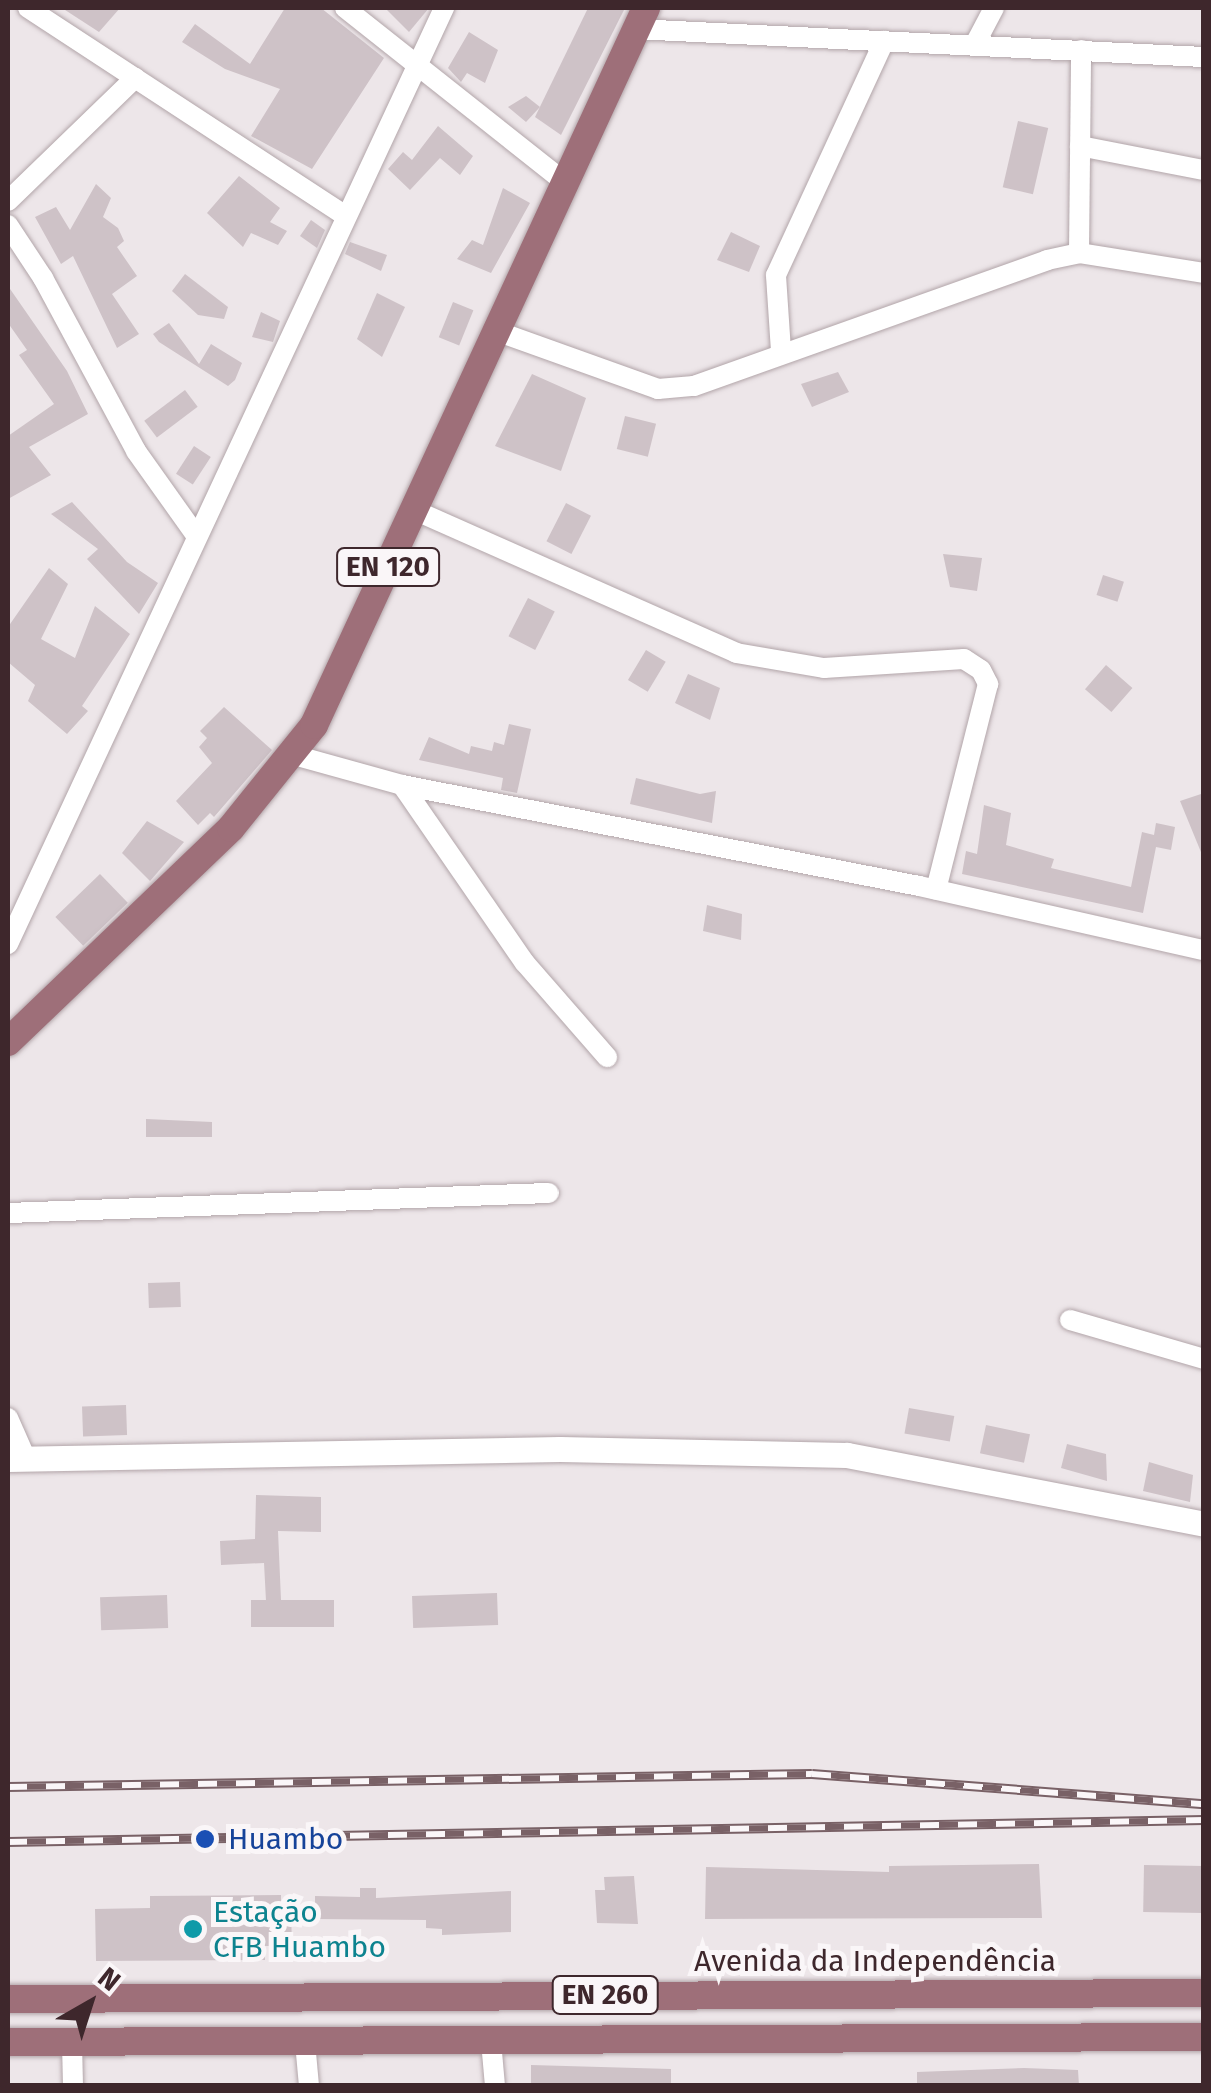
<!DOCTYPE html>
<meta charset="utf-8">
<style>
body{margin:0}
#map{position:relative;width:1211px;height:2093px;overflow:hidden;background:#ede6e9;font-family:"Fira Sans",sans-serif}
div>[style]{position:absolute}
.building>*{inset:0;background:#cec2c7;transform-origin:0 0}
.roads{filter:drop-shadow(0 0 2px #b2a5a9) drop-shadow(0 0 2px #b2a5a9)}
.minor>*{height:20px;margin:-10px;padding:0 10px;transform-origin:10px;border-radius:10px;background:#fff}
.tertiary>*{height:25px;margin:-12.5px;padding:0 12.5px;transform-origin:12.5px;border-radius:12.5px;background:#fff}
.primary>*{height:28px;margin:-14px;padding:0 14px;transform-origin:14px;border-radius:14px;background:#9e6f79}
.rail>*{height:10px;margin-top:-5px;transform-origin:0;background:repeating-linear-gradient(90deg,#faf6f8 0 19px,#796166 0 38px);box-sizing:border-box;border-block:2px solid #796166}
.dots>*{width:28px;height:28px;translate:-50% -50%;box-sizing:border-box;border:5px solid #faf6f8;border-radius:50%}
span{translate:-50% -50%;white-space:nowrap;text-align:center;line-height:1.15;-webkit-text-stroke:10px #faf6f8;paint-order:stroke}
.shield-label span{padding:2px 8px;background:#faf6f8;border:2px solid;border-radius:8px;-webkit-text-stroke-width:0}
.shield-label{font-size:28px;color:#3e272c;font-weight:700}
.transit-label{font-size:30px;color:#164399}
.left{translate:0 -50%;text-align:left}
.culture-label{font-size:30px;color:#0d838f}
.street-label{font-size:30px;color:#3e272c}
.frame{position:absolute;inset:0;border:10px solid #3e272c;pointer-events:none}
.north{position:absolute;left:40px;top:1953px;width:100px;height:100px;-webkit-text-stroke:8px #faf6f8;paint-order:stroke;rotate:39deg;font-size:28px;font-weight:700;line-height:40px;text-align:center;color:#3e272c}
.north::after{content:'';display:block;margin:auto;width:35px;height:45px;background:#3e272c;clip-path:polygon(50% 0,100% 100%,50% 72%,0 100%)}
</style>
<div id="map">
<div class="building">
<i style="clip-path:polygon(62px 8px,120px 8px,99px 32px)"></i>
<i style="clip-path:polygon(285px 8px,321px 8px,384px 58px,312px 169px,251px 136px,280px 89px,225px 69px,182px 42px,195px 24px,250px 64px)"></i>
<i style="clip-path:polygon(385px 8px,429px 8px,409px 32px)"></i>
<i style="clip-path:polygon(588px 8px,625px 8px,561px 135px,535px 117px)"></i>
<i style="clip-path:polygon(469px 32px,498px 50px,485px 83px,467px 73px,461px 82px,448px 68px)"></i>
<i style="clip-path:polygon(526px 96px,540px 107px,526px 122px,508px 107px)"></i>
<i style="left:1018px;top:121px;width:31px;height:68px;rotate:13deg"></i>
<i style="clip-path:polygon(438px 126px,473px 156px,460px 175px,440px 158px,410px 190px,388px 169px,403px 152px,412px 160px)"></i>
<i style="clip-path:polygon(239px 176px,280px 208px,270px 222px,287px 231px,278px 245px,251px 233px,243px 247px,207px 213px)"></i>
<i style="clip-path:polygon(96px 184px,111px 198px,103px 217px,118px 228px,124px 241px,117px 247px,137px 276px,112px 294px,139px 334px,117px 348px,73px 256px,61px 264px,35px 217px,56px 207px,70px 230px)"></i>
<i style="clip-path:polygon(503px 188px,530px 203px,491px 273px,457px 259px,472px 240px,483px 245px)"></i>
<i style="clip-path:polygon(311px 220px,325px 230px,317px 248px,300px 236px)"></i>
<i style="clip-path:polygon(731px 232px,760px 246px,749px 272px,717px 260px)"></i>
<i style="clip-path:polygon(350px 242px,387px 255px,381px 271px,345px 254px)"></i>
<i style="clip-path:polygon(185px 274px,228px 307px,224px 319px,198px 315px,172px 291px)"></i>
<i style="clip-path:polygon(8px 286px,67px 371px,88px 414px,29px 447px,51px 475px,8px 499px,8px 436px,54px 404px,19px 355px,27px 350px,8px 323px)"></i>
<i style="clip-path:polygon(377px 293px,405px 307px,382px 357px,357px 339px)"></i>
<i style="left:453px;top:302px;width:22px;height:38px;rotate:22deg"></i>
<i style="clip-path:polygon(261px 312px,280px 321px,273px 342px,252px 337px)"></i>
<i style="clip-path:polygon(169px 323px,199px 364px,211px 344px,242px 363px,235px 380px,228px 386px,159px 342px,153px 334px)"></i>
<i style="clip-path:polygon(838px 372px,849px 392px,812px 407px,801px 384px)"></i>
<i style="clip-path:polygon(532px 374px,586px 398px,561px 471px,495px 446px)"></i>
<i style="left:185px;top:390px;width:21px;height:51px;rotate:53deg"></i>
<i style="left:625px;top:416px;width:32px;height:34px;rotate:14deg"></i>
<i style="left:194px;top:446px;width:20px;height:33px;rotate:33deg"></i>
<i style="clip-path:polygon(72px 502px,127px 562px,158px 583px,139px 614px,87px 559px,98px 549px,51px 514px)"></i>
<i style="left:566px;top:503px;width:28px;height:43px;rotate:27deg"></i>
<i style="clip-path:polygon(943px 554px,982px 558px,977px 591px,950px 587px)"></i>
<i style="clip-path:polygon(49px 568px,68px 584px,41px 639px,75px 658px,95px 606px,130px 634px,82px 706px,88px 711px,67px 734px,28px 701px,35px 685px,8px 662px,8px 627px)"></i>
<i style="left:1103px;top:575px;width:22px;height:21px;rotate:18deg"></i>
<i style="left:528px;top:598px;width:30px;height:43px;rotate:27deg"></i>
<i style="left:646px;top:650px;width:23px;height:35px;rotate:31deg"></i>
<i style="left:1106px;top:665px;width:35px;height:32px;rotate:41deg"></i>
<i style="clip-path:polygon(688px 674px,720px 688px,710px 720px,675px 703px)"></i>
<i style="clip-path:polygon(224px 707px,272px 750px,214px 817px,210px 813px,198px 825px,176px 801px,212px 763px,199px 747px,207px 738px,200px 731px)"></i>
<i style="clip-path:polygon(509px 724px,531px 729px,517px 793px,501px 790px,503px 778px,419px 760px,429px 737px,469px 754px,471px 746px,492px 751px,494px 742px,504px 745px)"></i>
<i style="clip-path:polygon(636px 778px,700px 794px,716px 791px,712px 823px,630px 804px)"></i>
<i style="clip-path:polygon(1204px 793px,1204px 857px,1203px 857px,1180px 801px)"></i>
<i style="clip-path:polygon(984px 805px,1011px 813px,1006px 845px,1054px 859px,1051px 868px,1131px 887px,1142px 832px,1154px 835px,1156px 823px,1175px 827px,1171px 850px,1156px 847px,1143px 913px,962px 874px,966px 851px,977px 854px)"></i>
<i style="clip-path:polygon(147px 821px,184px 842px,150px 881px,122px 853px)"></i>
<i style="left:100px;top:874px;width:40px;height:62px;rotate:46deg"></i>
<i style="clip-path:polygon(707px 905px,742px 914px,741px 940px,703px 931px)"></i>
<i style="clip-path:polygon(146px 1119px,212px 1122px,212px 1137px,146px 1137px)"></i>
<i style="left:180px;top:1282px;width:25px;height:32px;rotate:88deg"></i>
<i style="left:126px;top:1405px;width:30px;height:44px;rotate:88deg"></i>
<i style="left:909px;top:1408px;width:46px;height:26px;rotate:10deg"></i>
<i style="left:986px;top:1425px;width:45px;height:29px;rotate:12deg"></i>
<i style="clip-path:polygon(1067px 1444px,1106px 1454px,1107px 1481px,1061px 1468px)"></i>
<i style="clip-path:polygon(1149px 1462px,1193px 1475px,1190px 1502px,1143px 1491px)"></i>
<i style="clip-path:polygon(256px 1495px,321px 1497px,321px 1532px,278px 1531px,281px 1600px,266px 1601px,264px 1563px,221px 1565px,220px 1541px,255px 1539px)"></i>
<i style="left:497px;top:1593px;width:32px;height:85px;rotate:88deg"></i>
<i style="left:167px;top:1595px;width:33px;height:67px;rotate:88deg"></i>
<i style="left:334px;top:1600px;width:27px;height:83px;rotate:90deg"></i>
<i style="clip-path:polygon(1039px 1864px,1042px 1918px,705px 1919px,706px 1867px,889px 1872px,889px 1866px)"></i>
<i style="left:1144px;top:1865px;width:60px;height:47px;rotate:1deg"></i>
<i style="clip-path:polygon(634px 1876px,638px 1924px,597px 1923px,595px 1890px,605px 1890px,604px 1877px)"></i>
<i style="clip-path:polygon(360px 1888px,376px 1888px,376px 1898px,511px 1891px,511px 1932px,442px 1935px,442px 1929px,426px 1928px,426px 1920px,315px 1919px,315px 1896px,360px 1897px)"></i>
<i style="clip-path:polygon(281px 1895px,281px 1911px,291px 1911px,292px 1946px,265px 1946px,265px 1960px,96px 1961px,95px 1909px,150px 1908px,150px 1896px)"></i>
<i style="clip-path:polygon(531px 2065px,671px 2069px,671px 2086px,531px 2086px)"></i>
<i style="clip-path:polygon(1024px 2068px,1078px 2070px,1079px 2086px,917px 2086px,917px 2072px)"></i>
</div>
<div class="roads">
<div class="minor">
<i style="left:28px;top:8px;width:380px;rotate:33.2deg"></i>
<i style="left:345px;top:8px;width:282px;rotate:38.4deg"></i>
<i style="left:635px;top:29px;width:570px;rotate:2.82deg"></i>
<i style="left:975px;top:44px;width:41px;rotate:-62.2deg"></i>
<i style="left:1080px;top:146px;width:126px;rotate:11deg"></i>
<i style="left:8px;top:201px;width:177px;rotate:-44.1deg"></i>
<i style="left:8px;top:225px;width:64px;rotate:56.6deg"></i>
<i style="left:43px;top:278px;width:196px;rotate:61.7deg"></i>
<i style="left:136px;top:451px;width:102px;rotate:54.6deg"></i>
<i style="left:1079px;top:253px;width:203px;rotate:-89.4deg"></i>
<i style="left:499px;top:332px;width:169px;rotate:19.7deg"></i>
<i style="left:658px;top:389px;width:36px;rotate:-5deg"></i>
<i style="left:694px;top:386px;width:375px;rotate:-19.6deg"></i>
<i style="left:1047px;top:260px;width:33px;rotate:-12deg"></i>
<i style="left:1079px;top:253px;width:127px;rotate:9.1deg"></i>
<i style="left:781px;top:351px;width:76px;rotate:-93.8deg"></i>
<i style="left:776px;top:275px;width:258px;rotate:-65.2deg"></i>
<i style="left:414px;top:510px;width:352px;rotate:23.9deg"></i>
<i style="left:736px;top:653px;width:89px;rotate:9.7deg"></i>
<i style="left:824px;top:668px;width:140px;rotate:-3.7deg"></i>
<i style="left:964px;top:659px;width:20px;rotate:33deg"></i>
<i style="left:981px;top:670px;width:16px;rotate:63deg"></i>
<i style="left:988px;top:684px;width:212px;rotate:104.2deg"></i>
<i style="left:294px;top:755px;width:112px;rotate:15.5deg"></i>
<i style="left:402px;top:785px;width:527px;rotate:11.05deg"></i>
<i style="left:919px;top:886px;width:292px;rotate:12.7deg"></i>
<i style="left:402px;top:785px;width:216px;rotate:55.4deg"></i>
<i style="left:525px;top:963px;width:125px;rotate:48.9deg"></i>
<i style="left:8px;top:944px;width:1033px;rotate:-65.02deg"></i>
<i style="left:8px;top:1213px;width:541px;rotate:-2.12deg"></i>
<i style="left:1070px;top:1320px;width:140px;rotate:16.2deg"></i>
<i style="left:8px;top:1418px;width:45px;rotate:66.3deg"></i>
<i style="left:491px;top:2041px;width:45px;rotate:84.9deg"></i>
<i style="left:72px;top:2042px;width:44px;rotate:88.7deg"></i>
<i style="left:305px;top:2042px;width:44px;rotate:84.8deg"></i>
</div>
<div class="tertiary">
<i style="left:8px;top:1459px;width:552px;rotate:-1.04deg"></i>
<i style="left:560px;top:1449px;width:287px;rotate:1.2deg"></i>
<i style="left:847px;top:1455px;width:364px;rotate:10.9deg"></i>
</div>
<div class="primary">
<i style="left:8px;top:1042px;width:309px;rotate:-43.8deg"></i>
<i style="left:231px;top:828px;width:132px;rotate:-51.1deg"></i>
<i style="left:314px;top:725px;width:790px;rotate:-65.15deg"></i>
<i style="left:8px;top:1999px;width:1196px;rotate:-0.29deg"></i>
<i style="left:8px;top:2042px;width:1196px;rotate:-0.24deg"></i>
</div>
</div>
<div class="rail">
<i style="left:8px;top:1787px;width:804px;rotate:-0.93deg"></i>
<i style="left:812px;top:1774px;width:393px;rotate:4.4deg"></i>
<i style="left:8px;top:1842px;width:1196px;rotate:-1.05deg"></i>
</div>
<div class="dots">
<i style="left:205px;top:1839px;background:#1a4fb4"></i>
<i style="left:193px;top:1929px;background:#0f9aa8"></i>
</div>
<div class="shield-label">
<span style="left:388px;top:567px">EN 120</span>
<span style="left:605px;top:1995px">EN 260</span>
</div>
<div class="transit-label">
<span class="left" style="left:228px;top:1839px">Huambo</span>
</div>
<div class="culture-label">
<span class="left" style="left:213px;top:1929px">Estação<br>CFB Huambo</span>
</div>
<div class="street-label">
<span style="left:875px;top:1961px">Avenida da Independência</span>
</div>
<div class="frame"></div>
<div class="north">N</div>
</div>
